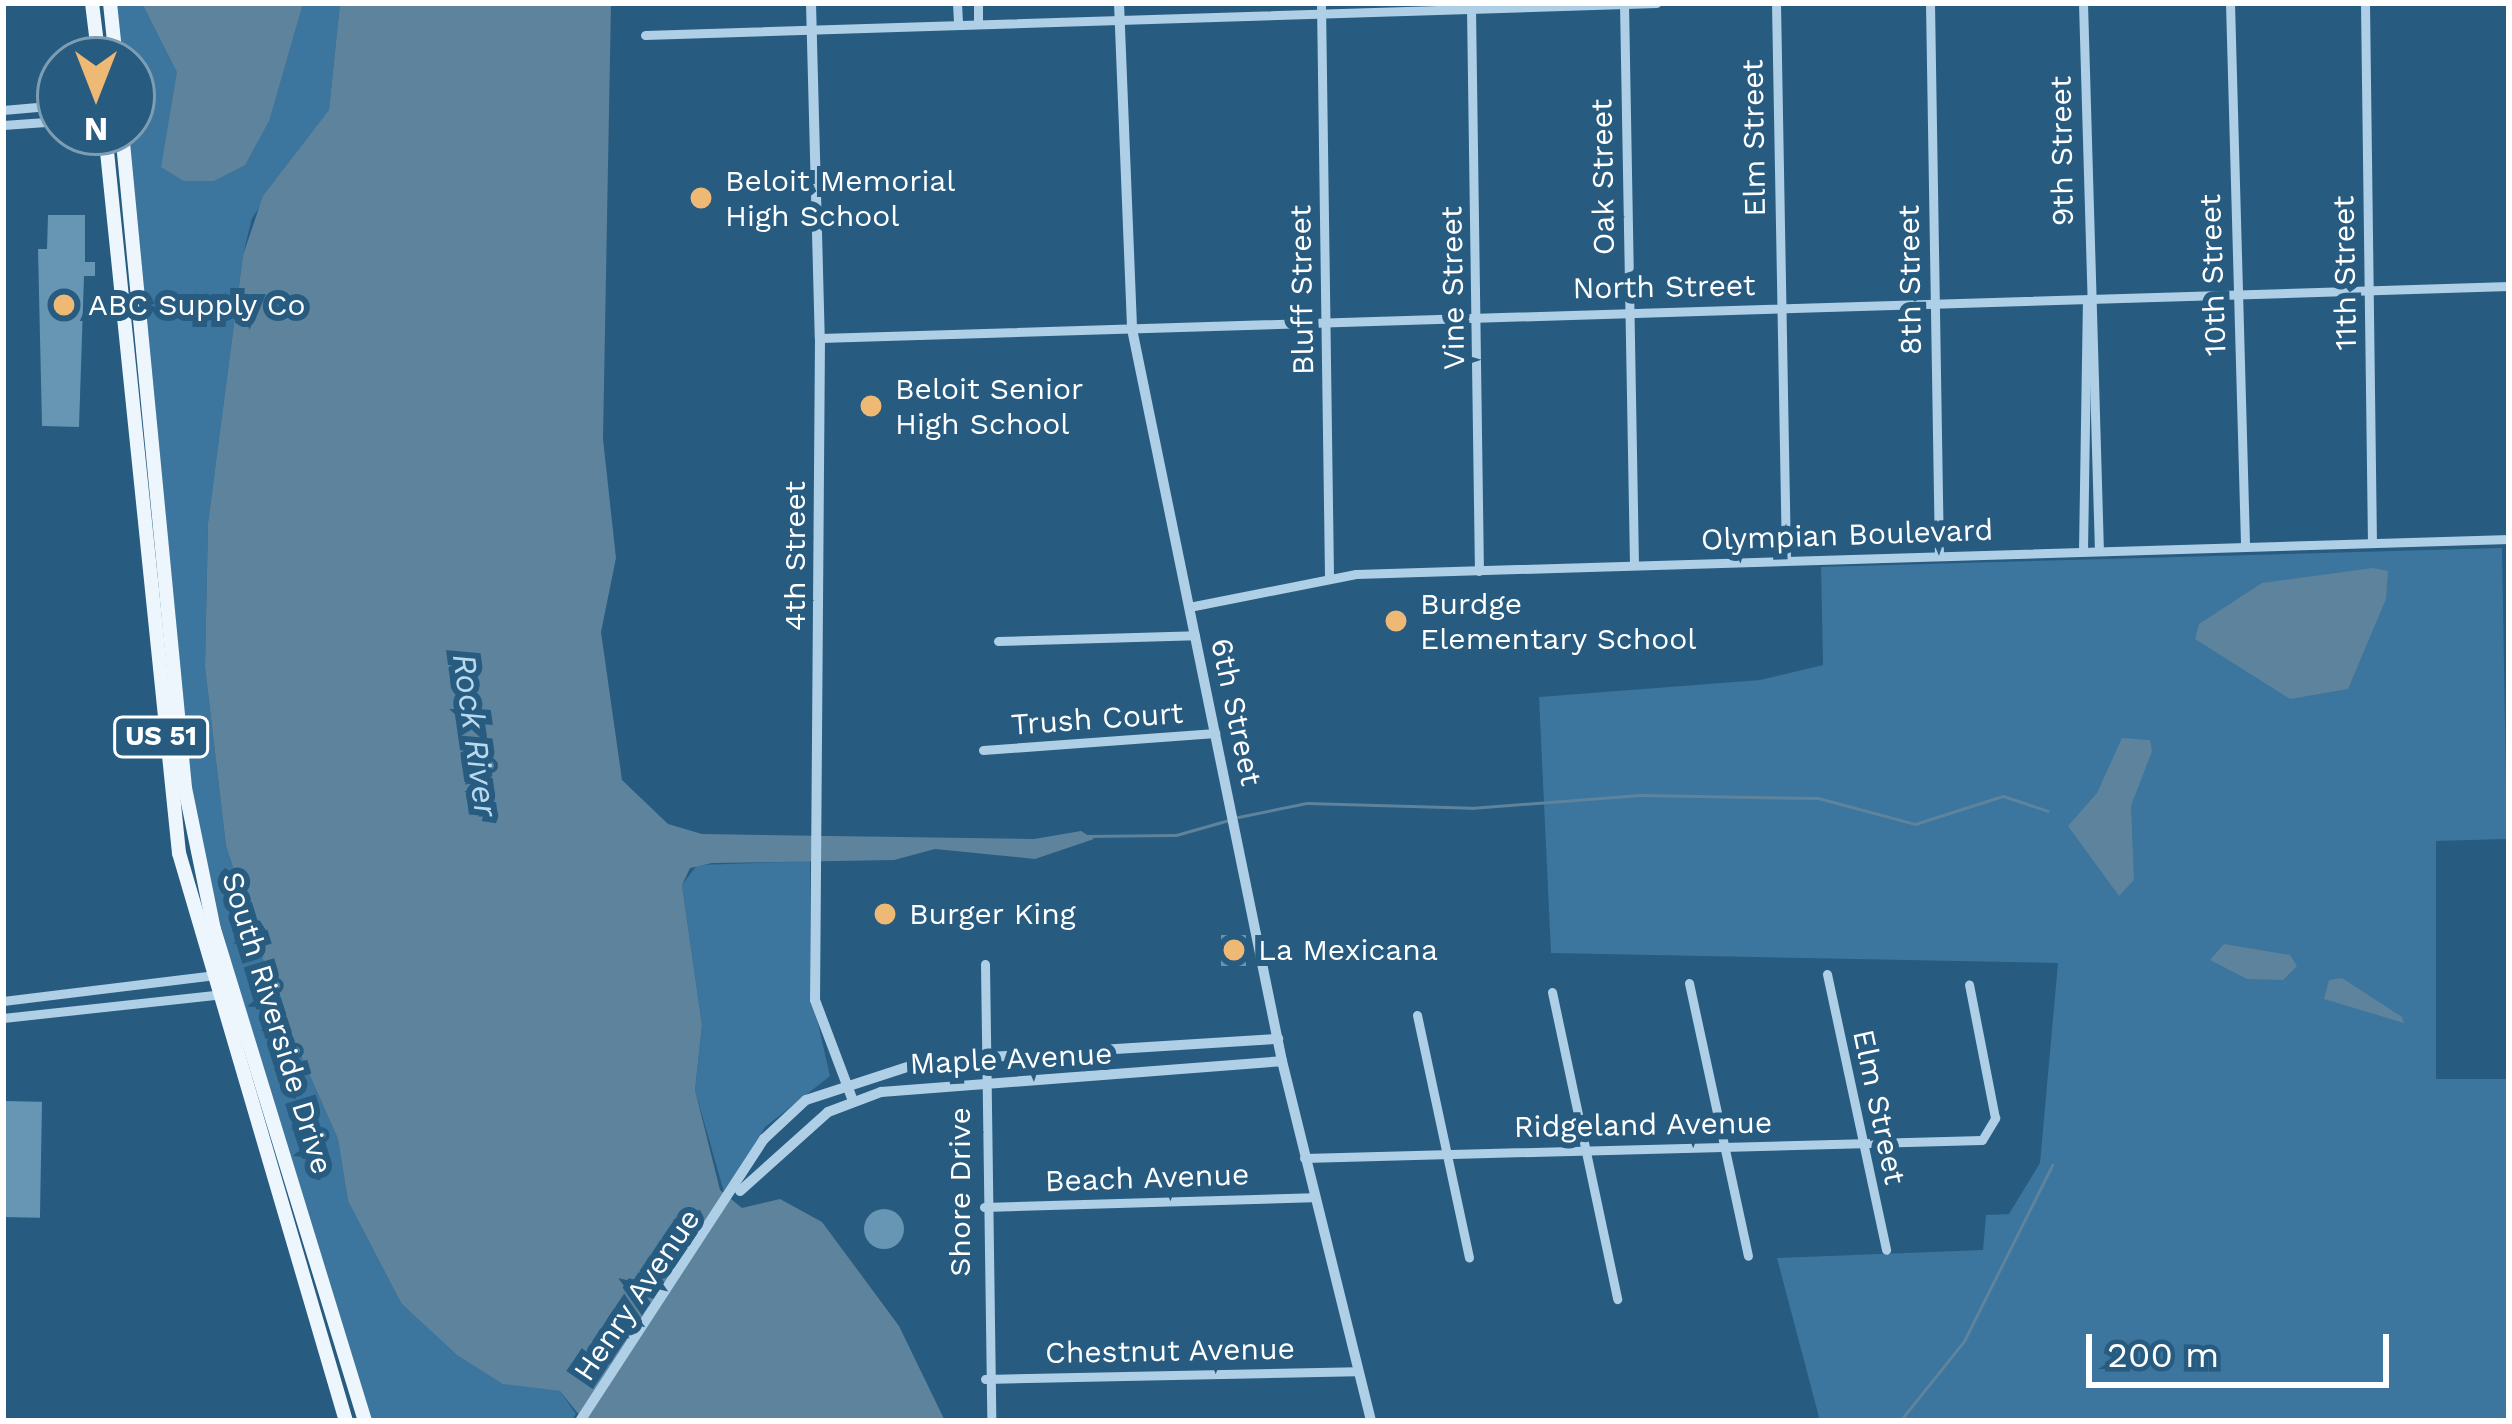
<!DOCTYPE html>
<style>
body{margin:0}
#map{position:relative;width:2512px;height:1424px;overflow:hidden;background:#275b80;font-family:"Work Sans",sans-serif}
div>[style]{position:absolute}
.green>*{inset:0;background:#3c759d}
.water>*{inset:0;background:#5e839c}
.stream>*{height:3px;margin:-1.5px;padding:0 1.5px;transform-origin:1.5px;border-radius:1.5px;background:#5e839c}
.building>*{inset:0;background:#6795b4;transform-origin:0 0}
.round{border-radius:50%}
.minor>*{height:9px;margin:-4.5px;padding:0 4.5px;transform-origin:4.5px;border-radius:4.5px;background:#aecfe6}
.tertiary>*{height:10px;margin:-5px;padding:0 5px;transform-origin:5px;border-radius:5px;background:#aecfe6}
.primary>*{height:14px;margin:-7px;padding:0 7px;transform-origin:7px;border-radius:7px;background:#eef6fd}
.dots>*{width:33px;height:33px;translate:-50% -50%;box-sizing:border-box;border:6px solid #275b80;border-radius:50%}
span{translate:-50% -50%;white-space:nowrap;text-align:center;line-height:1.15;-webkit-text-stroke:12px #275b80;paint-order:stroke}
.shield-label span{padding:3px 9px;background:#275b80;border:3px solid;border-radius:9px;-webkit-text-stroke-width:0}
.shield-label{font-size:27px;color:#fff;font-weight:700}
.street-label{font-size:30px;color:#fff}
.poi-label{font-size:30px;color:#fff}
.left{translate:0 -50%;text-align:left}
.water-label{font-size:33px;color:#b9d9ed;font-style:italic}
.frame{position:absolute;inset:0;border:6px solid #fff;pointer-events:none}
.north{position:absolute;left:36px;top:36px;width:120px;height:120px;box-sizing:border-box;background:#275b80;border:3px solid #7d9db3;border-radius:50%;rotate:180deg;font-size:33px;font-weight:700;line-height:48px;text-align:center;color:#fff}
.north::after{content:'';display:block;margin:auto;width:42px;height:54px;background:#eeb974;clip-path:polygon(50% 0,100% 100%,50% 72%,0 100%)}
.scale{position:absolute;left:2086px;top:1334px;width:303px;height:54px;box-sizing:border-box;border:6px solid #fff;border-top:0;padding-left:15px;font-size:36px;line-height:42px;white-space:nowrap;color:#fff;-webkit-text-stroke:9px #275b80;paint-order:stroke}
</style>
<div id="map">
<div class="green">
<i style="clip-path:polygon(116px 3px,340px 3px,329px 110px,252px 218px,243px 255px,208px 523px,205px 667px,226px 846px,276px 999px,338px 1139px,348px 1201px,401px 1303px,503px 1383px,560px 1391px,576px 1414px,571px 1421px,371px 1421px,222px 931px,193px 799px,129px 132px,132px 60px,122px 60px)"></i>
<i style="clip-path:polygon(2502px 548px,2507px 839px,2436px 841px,2436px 1079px,2509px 1079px,2509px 1421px,1820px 1421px,1777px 1258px,1983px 1250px,1986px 1215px,2009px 1214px,2040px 1163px,2058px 963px,1551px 953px,1539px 697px,1760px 680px,1823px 665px,1821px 567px)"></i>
<i style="clip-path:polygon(810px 861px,810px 988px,830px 1076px,765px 1127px,725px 1196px,695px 1090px,702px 1025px,682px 885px,697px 865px)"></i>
</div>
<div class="water">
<i style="clip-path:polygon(142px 3px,303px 3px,269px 121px,245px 165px,214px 181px,184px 181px,161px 167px,177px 72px)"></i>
<i style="clip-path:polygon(340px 3px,611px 3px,603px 439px,616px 558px,601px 632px,622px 780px,668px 824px,702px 834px,1034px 839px,1081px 831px,1094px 839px,1035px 859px,935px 849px,894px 860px,712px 863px,690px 868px,682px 885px,702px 1025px,695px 1090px,720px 1190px,742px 1208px,780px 1199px,822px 1222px,899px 1326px,945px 1421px,584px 1421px,560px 1391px,503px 1384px,457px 1355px,401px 1303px,348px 1201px,338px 1139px,276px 999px,226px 846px,205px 667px,208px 523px,243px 255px,263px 196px,329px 110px)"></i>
<i style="clip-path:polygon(2373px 568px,2388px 571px,2386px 599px,2348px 689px,2290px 699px,2195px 639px,2199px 624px,2262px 583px)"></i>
<i style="clip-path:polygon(2122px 738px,2150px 740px,2152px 751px,2131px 806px,2134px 880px,2119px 896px,2068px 826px,2097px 793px)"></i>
<i style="clip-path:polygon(2224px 944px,2290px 955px,2297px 966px,2283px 980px,2247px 979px,2210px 960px)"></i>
<i style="clip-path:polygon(2342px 978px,2402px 1017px,2404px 1023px,2324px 999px,2329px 980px)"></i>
</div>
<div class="stream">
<i style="left:1238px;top:817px;width:70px;rotate:-11.5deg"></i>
<i style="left:1307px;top:803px;width:164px;rotate:1.7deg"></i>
<i style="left:1471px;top:808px;width:170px;rotate:-4.4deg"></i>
<i style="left:1641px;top:795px;width:177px;rotate:1deg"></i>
<i style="left:1818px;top:798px;width:100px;rotate:15deg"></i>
<i style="left:1915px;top:824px;width:92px;rotate:-17.7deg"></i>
<i style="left:2003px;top:796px;width:47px;rotate:18.4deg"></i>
<i style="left:1085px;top:836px;width:91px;rotate:-0.6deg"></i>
<i style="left:1176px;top:835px;width:55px;rotate:-15.8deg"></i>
<i style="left:1900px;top:1421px;width:102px;rotate:-51.3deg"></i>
<i style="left:1964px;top:1341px;width:197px;rotate:-63.4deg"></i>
</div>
<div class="building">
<i style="clip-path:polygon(48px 215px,85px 215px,85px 262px,95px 262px,95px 276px,84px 276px,79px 427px,42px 426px,38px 249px,47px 249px)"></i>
<i style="left:1221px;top:935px;width:25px;height:31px"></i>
<i style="left:3px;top:1101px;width:39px;height:116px;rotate:1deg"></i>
<i class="round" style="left:864px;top:1209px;width:40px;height:40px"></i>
</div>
<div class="minor">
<i style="left:957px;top:3px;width:22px;rotate:87deg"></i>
<i style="left:978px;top:3px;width:21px;rotate:90deg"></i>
<i style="left:1321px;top:3px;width:573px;rotate:89.2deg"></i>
<i style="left:1624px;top:3px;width:562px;rotate:88.98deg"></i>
<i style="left:1776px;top:3px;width:557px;rotate:88.97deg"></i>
<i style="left:1930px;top:3px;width:553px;rotate:89.07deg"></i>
<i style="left:2083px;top:3px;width:548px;rotate:88.33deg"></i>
<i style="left:2230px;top:3px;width:542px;rotate:88.41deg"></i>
<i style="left:2365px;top:3px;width:539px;rotate:89.26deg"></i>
<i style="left:1471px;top:8px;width:563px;rotate:89.19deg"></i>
<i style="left:645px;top:35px;width:1012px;rotate:-1.81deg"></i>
<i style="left:3px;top:110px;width:57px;rotate:-5deg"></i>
<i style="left:3px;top:125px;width:57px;rotate:-4deg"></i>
<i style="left:820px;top:338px;width:1690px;rotate:-1.76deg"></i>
<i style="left:2083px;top:551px;width:248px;rotate:-89.1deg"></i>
<i style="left:1189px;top:607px;width:170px;rotate:-11.2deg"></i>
<i style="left:1356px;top:574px;width:1154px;rotate:-1.74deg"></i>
<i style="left:998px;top:641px;width:197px;rotate:-1.7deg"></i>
<i style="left:983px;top:750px;width:233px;rotate:-4.2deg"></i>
<i style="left:985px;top:964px;width:457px;rotate:89.2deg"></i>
<i style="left:1827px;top:974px;width:282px;rotate:77.9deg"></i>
<i style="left:1689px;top:983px;width:279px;rotate:77.8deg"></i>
<i style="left:1552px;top:992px;width:314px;rotate:78deg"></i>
<i style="left:3px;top:1001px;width:214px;rotate:-7deg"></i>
<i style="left:1417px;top:1015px;width:248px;rotate:77.9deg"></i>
<i style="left:3px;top:1018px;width:222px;rotate:-6.2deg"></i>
<i style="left:1304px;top:1158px;width:678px;rotate:-1.52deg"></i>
<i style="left:1982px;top:1140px;width:26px;rotate:-59deg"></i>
<i style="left:1995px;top:1118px;width:136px;rotate:-101deg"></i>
<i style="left:984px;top:1207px;width:328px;rotate:-1.7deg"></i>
<i style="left:985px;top:1379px;width:371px;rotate:-1.2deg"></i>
</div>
<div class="tertiary">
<i style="left:811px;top:3px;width:335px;rotate:88.5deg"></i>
<i style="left:820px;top:338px;width:662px;rotate:90.43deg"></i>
<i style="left:815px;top:1000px;width:108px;rotate:69.4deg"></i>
<i style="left:1119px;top:3px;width:326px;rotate:87.7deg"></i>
<i style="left:1132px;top:329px;width:747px;rotate:78.42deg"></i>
<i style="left:1282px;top:1061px;width:371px;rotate:76.1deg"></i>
<i style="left:740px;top:1191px;width:118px;rotate:-41.9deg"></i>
<i style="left:828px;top:1112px;width:57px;rotate:-20.7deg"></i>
<i style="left:881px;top:1092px;width:402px;rotate:-4.4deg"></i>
<i style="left:580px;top:1421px;width:337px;rotate:-56.9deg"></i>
<i style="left:764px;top:1139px;width:57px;rotate:-42.9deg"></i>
<i style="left:806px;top:1100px;width:125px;rotate:-18.1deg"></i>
<i style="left:925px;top:1061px;width:354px;rotate:-3.6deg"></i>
</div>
<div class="primary">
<i style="left:92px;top:3px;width:57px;rotate:83deg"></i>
<i style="left:110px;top:3px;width:57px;rotate:84deg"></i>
<i style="left:105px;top:132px;width:725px;rotate:84.14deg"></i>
<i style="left:179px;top:853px;width:592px;rotate:73.62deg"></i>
<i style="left:122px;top:132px;width:659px;rotate:84.51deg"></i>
<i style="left:185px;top:788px;width:144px;rotate:78.4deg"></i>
<i style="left:214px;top:929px;width:515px;rotate:72.94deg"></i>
</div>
<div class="dots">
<i style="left:701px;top:198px;background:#eeb974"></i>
<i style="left:64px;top:305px;background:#eeb974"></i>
<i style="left:871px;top:406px;background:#eeb974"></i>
<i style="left:1396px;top:621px;background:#eeb974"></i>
<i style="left:885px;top:914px;background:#eeb974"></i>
<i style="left:1234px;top:950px;background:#eeb974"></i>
</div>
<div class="shield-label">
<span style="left:161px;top:737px">US 51</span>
</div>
<div class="street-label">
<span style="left:1754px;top:138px;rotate:-91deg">Elm Street</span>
<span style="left:2062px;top:151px;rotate:-91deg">9th Street</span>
<span style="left:1603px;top:177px;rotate:-91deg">Oak Street</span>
<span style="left:2345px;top:273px;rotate:-91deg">11th Street</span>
<span style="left:2213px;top:275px;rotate:-92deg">10th Street</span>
<span style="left:1910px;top:280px;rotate:-91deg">8th Street</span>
<span style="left:1664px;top:287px;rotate:-1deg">North Street</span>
<span style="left:1453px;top:288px;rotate:-91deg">Vine Street</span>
<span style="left:1302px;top:290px;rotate:-91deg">Bluff Street</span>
<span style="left:1847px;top:535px;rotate:-2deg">Olympian Boulevard</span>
<span style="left:795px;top:556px;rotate:-90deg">4th Street</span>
<span style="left:1236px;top:712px;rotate:78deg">6th Street</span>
<span style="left:1097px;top:719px;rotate:-4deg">Trush Court</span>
<span style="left:277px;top:1023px;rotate:73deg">South Riverside Drive</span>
<span style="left:1011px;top:1059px;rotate:-3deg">Maple Avenue</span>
<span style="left:1879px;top:1107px;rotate:78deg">Elm Street</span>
<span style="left:1643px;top:1125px;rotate:-1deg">Ridgeland Avenue</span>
<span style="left:1147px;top:1178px;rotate:-2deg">Beach Avenue</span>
<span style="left:960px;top:1192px;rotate:-90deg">Shore Drive</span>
<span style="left:637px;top:1295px;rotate:-56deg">Henry Avenue</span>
<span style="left:1170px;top:1351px;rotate:-1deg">Chestnut Avenue</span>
</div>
<div class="poi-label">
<span class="left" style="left:725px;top:198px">Beloit Memorial<br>High School</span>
<span class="left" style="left:88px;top:305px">ABC Supply Co</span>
<span class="left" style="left:895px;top:406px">Beloit Senior<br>High School</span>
<span class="left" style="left:1420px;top:621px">Burdge<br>Elementary School</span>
<span class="left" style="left:909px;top:914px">Burger King</span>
<span class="left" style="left:1258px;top:950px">La Mexicana</span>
</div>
<div class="water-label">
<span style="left:475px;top:735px;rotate:82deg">Rock River</span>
</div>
<div class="frame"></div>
<div class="north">N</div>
<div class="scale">200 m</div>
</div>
